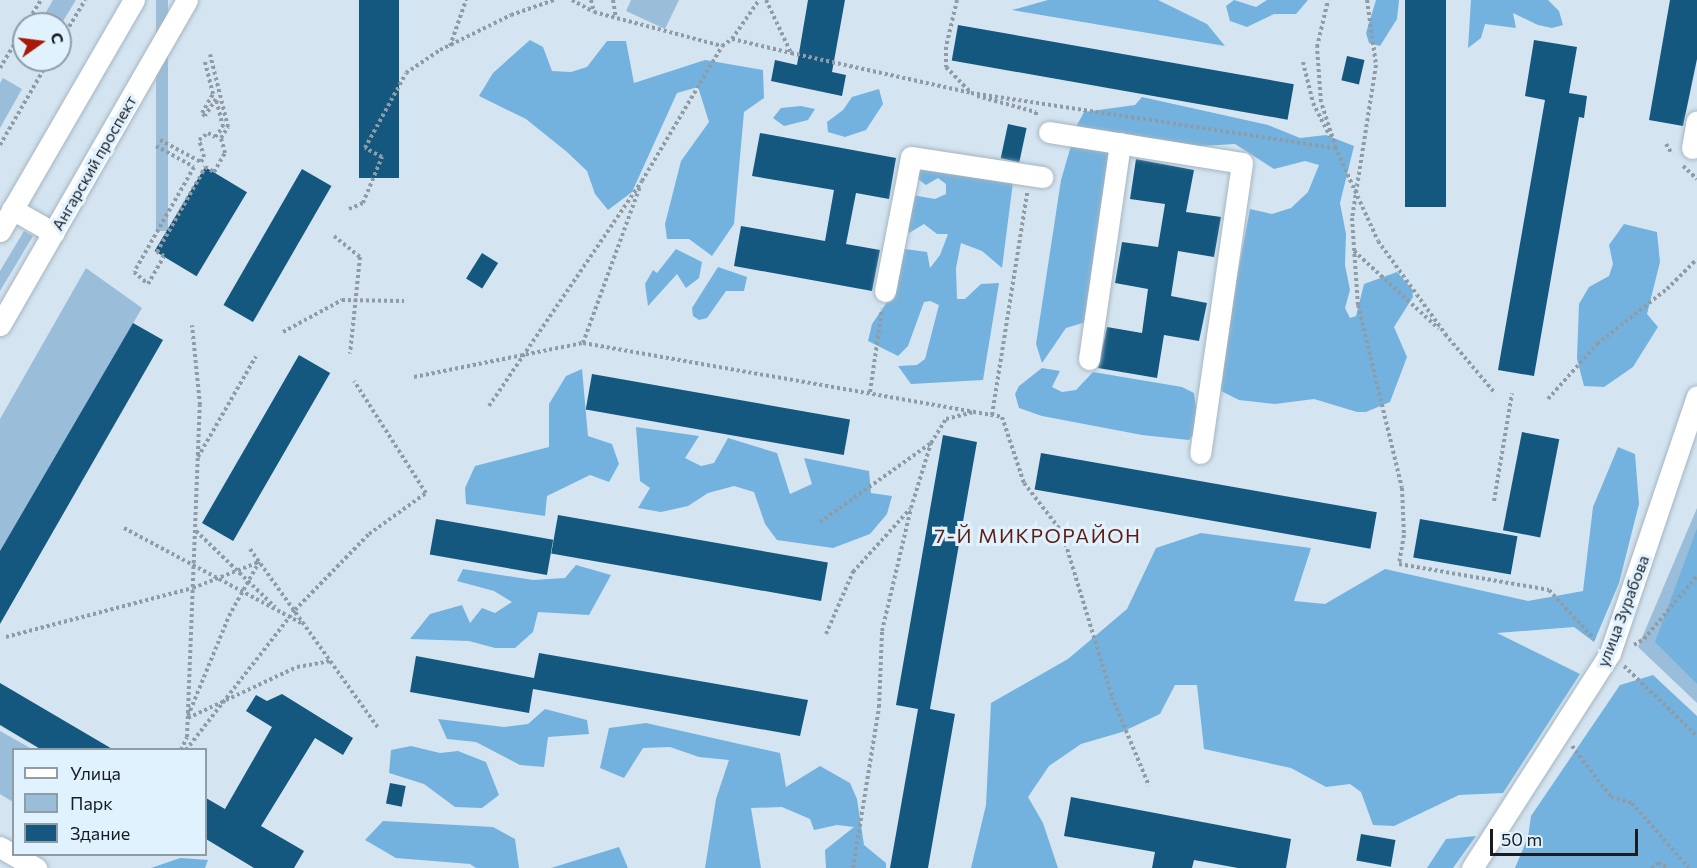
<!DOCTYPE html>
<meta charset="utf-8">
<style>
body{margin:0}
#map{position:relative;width:1697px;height:868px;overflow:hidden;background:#d4e5f1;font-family:Commissioner,sans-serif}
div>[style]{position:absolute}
.green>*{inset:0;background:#9abeda;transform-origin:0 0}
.forest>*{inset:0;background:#73b2de}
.building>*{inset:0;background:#15587f;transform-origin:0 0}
.path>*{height:4px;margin-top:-2px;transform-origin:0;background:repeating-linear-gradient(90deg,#8f9ca6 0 3px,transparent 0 6px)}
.roads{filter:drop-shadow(0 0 2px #a5b5c1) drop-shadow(0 0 2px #a5b5c1)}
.minor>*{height:21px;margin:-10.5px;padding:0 10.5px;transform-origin:10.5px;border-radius:10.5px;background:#fff}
span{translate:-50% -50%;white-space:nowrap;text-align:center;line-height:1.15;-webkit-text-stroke:6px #e1f2ff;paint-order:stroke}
.street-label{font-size:16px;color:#171d22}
.quarter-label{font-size:20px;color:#5f1c13;letter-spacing:1.5px}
.legend{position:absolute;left:12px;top:748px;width:195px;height:108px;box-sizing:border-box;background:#e1f2ff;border:2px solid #909da7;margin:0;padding:8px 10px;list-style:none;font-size:18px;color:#171d22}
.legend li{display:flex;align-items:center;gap:12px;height:30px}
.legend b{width:30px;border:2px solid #909da7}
.north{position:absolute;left:12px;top:12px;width:60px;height:60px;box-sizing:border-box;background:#e1f2ff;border:2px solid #909da7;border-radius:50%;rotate:76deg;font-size:16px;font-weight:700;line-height:24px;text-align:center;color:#171d22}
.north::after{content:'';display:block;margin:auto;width:21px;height:27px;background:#a91908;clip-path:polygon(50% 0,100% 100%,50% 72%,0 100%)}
.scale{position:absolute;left:1490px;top:829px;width:148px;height:27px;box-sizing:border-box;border:3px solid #171d22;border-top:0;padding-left:8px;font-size:18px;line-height:21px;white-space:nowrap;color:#171d22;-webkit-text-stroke:4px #e1f2ff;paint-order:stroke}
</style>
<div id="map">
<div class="green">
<i style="clip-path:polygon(53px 0,76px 0,60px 26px,39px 24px)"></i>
<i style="left:156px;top:0;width:12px;height:231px"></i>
<i style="clip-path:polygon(631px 0,679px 0,665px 29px,626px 11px)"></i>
<i style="clip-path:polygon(3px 78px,22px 89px,0 128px,0 83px)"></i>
<i style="clip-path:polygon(24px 231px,33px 236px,0 291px,0 271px)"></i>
<i style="clip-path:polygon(86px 268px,142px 308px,0 551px,0 419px)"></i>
<i style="clip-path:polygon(1697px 508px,1697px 703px,1638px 647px)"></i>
<i style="clip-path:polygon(0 731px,32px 749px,14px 750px,13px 802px,0 794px)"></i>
</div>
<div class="forest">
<i style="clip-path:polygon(1048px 0,1158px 0,1207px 24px,1225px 46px,1012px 10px)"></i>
<i style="clip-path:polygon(1234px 0,1256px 7px,1267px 0,1308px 0,1296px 14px,1274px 14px,1247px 27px,1230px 21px,1226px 6px)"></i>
<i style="clip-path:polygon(1376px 0,1399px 0,1397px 19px,1380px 46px,1369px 43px,1366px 33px)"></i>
<i style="clip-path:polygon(1471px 0,1548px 0,1559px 11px,1563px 25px,1552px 28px,1538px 25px,1513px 13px,1516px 28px,1485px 24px,1481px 38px,1468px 48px)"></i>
<i style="clip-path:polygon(530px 40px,543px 47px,552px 71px,571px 72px,587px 67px,607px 41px,626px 41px,634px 83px,705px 60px,763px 70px,764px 98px,744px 112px,734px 224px,712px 256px,689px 239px,667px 239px,665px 224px,681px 161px,709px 122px,698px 87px,677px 93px,632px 192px,608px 210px,595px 194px,587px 171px,567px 152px,526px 119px,479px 96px,493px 73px)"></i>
<i style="clip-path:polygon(879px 89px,883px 104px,866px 130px,845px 137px,828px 132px,827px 122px,843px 110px,852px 97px)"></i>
<i style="clip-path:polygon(1142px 97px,1268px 125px,1300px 138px,1326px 135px,1354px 146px,1340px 203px,1346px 234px,1345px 265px,1350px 290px,1345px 308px,1350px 318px,1356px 316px,1364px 284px,1397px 272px,1412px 289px,1413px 297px,1394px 327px,1407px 357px,1390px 402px,1366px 412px,1357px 412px,1314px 399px,1275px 404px,1239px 400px,1221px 391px,1221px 361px,1250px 209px,1272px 214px,1291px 208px,1308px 192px,1319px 165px,1305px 161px,1274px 169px,1235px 144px,1185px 147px,1129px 134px,1086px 322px,1066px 328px,1042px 363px,1036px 344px,1061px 180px,1077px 125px,1084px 112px,1135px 105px)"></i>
<i style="clip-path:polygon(801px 106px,815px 109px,808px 120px,784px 126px,773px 118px,781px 108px)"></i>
<i style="clip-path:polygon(916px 167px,1013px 182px,1002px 268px,982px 251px,961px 243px,956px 268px,957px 299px,965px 299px,981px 284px,999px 283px,983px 380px,911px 384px,898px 366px,917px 365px,925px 359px,939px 305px,930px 301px,924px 302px,908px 346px,898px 356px,868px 341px,872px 324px,898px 286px,898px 263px,905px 249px,927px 252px,930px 268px,940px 255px,948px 234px,937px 234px,924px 224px,909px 233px,905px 216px,912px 195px,935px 199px,946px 194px,946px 184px,938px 178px,926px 185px,918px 179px)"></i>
<i style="clip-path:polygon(1624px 224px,1657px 232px,1660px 262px,1647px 314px,1658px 327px,1633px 367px,1604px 387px,1584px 386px,1577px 359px,1579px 304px,1589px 287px,1609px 276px,1613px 264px,1609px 245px)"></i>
<i style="clip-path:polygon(676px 249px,702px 262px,699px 278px,686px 288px,677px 274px,648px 306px,645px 284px,653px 270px,657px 273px)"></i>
<i style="clip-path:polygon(718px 267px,747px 277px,744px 291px,726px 291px,707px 318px,699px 320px,693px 316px,692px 308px)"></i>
<i style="clip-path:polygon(1042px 368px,1060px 371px,1052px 387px,1062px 392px,1076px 390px,1093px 372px,1182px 387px,1194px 393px,1199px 428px,1189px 440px,1142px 435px,1042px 416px,1019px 408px,1015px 394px,1019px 386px)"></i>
<i style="clip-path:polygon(582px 369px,588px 436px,612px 444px,619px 464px,609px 482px,590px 475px,547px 496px,545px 516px,466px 504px,465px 488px,475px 466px,549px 447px,549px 404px,566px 376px)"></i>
<i style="clip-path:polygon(636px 427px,699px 436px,685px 458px,701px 466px,714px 463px,728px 438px,777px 453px,790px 494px,812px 484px,804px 458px,869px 471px,871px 493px,892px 496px,887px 514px,870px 534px,833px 548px,777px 540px,765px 524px,754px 492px,734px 486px,708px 493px,688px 506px,661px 512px,638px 508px,650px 488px,640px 481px)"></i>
<i style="clip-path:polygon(1618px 447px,1635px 454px,1639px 504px,1619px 583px,1594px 642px,1574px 627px,1497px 633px,1580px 674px,1503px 793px,1459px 795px,1394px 826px,1373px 825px,1361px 792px,1350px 784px,1326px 787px,1291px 768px,1204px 749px,1197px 685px,1175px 685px,1160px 714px,1122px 732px,1081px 744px,1049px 766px,1028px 797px,1043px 823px,1058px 868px,971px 868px,986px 805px,991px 703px,1068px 659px,1127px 609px,1156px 548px,1201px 533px,1311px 548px,1294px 601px,1325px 604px,1385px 569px,1528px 601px,1583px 591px,1593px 507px)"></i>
<i style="clip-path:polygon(1697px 528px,1697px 684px,1655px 642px)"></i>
<i style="clip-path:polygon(576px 565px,611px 575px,589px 615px,538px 612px,533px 632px,515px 648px,495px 648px,469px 641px,410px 639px,430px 614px,462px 605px,470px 623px,482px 608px,495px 613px,512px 602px,494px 591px,457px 581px,463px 569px,533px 580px,565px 578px)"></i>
<i style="clip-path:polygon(1653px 675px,1697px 716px,1697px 868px,1515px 868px,1528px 837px,1531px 816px,1620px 685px)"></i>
<i style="clip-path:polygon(545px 709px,587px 720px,589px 734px,548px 737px,544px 767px,520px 765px,476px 742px,447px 739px,438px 719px,504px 727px,528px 724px)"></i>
<i style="clip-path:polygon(646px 723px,780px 753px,786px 787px,820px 766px,850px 783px,857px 799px,864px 845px,886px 863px,886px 868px,826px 868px,825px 850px,854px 827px,837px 825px,814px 830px,810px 819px,782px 807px,751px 808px,761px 868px,705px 868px,716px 799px,729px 760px,699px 757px,670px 747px,643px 748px,624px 778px,600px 768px,609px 728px)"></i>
<i style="clip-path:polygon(411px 746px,440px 753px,458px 751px,486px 762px,499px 795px,482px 808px,455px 807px,424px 784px,389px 773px,391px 750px)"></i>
<i style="clip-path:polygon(383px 821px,493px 827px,515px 839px,519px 868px,476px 868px,470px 864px,396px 858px,365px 840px)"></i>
<i style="clip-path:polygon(1476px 836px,1453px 868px,1427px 868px,1446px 839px)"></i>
<i style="clip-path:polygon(619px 847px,628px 868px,546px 868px,551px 868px)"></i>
<i style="clip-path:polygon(180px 858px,208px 860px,205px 868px,151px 868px)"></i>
</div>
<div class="building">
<i style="left:359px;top:0;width:40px;height:178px"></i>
<i style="clip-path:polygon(808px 0,845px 0,832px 72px,846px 75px,842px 96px,771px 81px,775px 60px,797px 65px)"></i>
<i style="left:1405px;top:0;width:41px;height:207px"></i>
<i style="clip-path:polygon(1670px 0,1697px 0,1697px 59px,1683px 126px,1649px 120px)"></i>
<i style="left:958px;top:25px;width:341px;height:36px;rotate:10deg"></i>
<i style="clip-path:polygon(1534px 40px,1577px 47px,1569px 93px,1587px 96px,1584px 118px,1579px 117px,1534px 376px,1498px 370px,1545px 100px,1525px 96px)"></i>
<i style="left:1347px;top:56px;width:18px;height:25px;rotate:13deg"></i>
<i style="left:1008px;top:124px;width:19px;height:35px;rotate:12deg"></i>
<i style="clip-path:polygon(760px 133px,896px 158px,889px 199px,856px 193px,846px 244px,880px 250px,872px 291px,734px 266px,741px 226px,825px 241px,834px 190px,752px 176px)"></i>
<i style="clip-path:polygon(1136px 159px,1194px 170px,1186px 212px,1221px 217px,1214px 257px,1178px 251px,1171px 296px,1207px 303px,1199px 341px,1164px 335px,1157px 378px,1098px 368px,1107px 327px,1142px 333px,1148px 289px,1115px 283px,1122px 242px,1158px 247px,1165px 204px,1130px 199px)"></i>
<i style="left:205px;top:167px;width:49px;height:98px;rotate:31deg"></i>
<i style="left:302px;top:169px;width:34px;height:157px;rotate:30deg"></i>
<i style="left:482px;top:253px;width:19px;height:30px;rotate:32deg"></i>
<i style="clip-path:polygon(133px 323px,163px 340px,0 624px,0 551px)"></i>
<i style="left:299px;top:355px;width:36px;height:194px;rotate:30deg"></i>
<i style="left:592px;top:374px;width:262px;height:36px;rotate:10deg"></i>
<i style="left:1522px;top:432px;width:38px;height:100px;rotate:11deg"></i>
<i style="clip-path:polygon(943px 435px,977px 442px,930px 709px,955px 714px,928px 868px,890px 868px,918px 709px,896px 705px)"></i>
<i style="left:1041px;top:453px;width:341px;height:37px;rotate:10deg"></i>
<i style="left:558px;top:515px;width:274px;height:39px;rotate:10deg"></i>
<i style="left:436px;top:519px;width:119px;height:36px;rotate:10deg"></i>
<i style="left:1420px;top:519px;width:99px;height:39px;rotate:10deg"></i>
<i style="clip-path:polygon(539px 653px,808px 700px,800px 736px,533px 689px,529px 713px,410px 692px,416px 656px,534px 678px)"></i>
<i style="clip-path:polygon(0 683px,114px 750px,42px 750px,0 725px)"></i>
<i style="clip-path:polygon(282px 694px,353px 738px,343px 755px,315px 738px,261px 826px,304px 851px,294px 868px,254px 868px,206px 839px,206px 798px,225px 809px,272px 727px,246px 711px,256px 695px,267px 701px)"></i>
<i style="left:390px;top:783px;width:16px;height:21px;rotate:11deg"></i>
<i style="clip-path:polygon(1071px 797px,1291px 839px,1286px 868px,1238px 868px,1194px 860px,1192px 868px,1152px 868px,1155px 852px,1064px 836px)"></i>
<i style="left:1361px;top:834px;width:35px;height:27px;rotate:10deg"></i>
</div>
<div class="path">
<i style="left:572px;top:0;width:25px;rotate:29deg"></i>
<i style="left:594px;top:12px;width:132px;rotate:14.9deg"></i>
<i style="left:591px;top:0;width:12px;rotate:76deg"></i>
<i style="left:613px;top:0;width:18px;rotate:81deg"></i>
<i style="left:766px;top:0;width:59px;rotate:64.7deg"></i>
<i style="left:791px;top:53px;width:184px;rotate:12.5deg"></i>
<i style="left:971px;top:93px;width:369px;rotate:8.6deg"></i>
<i style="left:1336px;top:148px;width:48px;rotate:-108.1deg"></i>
<i style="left:1321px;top:102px;width:55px;rotate:-94.2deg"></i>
<i style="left:1317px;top:47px;width:48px;rotate:-76.8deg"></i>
<i style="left:957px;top:0;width:48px;rotate:103.2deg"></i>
<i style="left:946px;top:47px;width:20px;rotate:90deg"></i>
<i style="left:946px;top:67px;width:35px;rotate:46deg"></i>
<i style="left:1367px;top:0;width:66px;rotate:82.1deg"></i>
<i style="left:1376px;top:65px;width:155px;rotate:98.9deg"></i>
<i style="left:1352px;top:218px;width:87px;rotate:86.1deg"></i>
<i style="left:1358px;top:305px;width:188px;rotate:76.5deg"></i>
<i style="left:1402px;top:488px;width:47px;rotate:87.6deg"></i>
<i style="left:1404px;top:535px;width:29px;rotate:100deg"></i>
<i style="left:1399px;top:564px;width:152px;rotate:9.8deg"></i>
<i style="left:1549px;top:590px;width:67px;rotate:47.4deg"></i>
<i style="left:26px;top:24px;width:28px;rotate:-58deg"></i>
<i style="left:732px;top:39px;width:61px;rotate:13.3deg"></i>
<i style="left:60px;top:42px;width:49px;rotate:-59.2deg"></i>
<i style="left:450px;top:46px;width:49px;rotate:-70.8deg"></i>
<i style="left:1303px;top:62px;width:42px;rotate:76.3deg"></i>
<i style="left:1313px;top:103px;width:38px;rotate:63deg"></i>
<i style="left:0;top:68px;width:47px;rotate:-59deg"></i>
<i style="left:977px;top:96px;width:61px;rotate:15.2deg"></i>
<i style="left:1036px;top:112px;width:5px;rotate:90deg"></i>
<i style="left:160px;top:140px;width:47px;rotate:28.2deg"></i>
<i style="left:201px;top:162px;width:6px;rotate:-59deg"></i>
<i style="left:204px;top:157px;width:18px;rotate:-106deg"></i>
<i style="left:199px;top:140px;width:11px;rotate:-38deg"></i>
<i style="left:208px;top:133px;width:8px;rotate:30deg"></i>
<i style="left:215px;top:137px;width:13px;rotate:-51deg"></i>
<i style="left:223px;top:127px;width:29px;rotate:-104deg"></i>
<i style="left:216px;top:99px;width:20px;rotate:123deg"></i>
<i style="left:205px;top:116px;width:4px;rotate:-135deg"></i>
<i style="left:202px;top:113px;width:22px;rotate:-60deg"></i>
<i style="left:213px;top:94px;width:34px;rotate:-104deg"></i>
<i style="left:1666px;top:144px;width:12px;rotate:59deg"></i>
<i style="left:0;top:145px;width:98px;rotate:-60deg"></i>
<i style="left:156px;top:146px;width:43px;rotate:28.9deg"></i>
<i style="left:194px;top:167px;width:121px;rotate:119.7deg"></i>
<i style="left:134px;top:272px;width:18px;rotate:41deg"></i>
<i style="left:148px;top:284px;width:32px;rotate:-60deg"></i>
<i style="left:164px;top:256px;width:8px;rotate:-150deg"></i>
<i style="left:157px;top:252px;width:91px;rotate:-60.3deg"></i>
<i style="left:202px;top:173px;width:7px;rotate:-63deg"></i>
<i style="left:205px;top:167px;width:10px;rotate:29deg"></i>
<i style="left:214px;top:172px;width:22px;rotate:-60deg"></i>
<i style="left:225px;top:153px;width:16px;rotate:-105deg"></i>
<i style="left:221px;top:138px;width:13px;rotate:-58deg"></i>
<i style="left:228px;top:127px;width:75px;rotate:-103.9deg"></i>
<i style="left:1335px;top:147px;width:103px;rotate:65.4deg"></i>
<i style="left:1378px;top:241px;width:116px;rotate:54.1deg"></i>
<i style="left:1683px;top:166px;width:19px;rotate:43deg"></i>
<i style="left:349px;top:209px;width:15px;rotate:-23deg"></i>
<i style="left:363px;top:203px;width:50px;rotate:-67.6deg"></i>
<i style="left:382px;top:157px;width:19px;rotate:-152deg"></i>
<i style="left:365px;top:148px;width:85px;rotate:-61.3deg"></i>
<i style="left:406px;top:73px;width:41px;rotate:-34.1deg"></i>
<i style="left:440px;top:50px;width:79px;rotate:-26.2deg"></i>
<i style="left:511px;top:15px;width:46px;rotate:-19.2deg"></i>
<i style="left:334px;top:236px;width:33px;rotate:39deg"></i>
<i style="left:360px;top:257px;width:97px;rotate:95.9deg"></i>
<i style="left:1354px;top:251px;width:115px;rotate:42.5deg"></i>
<i style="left:283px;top:332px;width:67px;rotate:-28.5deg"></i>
<i style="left:342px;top:300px;width:62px;rotate:0.9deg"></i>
<i style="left:1445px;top:334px;width:76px;rotate:49.8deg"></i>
<i style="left:583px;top:343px;width:167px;rotate:-70deg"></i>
<i style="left:414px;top:377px;width:172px;rotate:-11.4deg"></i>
<i style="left:583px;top:343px;width:425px;rotate:10deg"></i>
<i style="left:1002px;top:417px;width:70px;rotate:71.6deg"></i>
<i style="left:1024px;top:483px;width:62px;rotate:52.2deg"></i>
<i style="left:1062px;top:532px;width:172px;rotate:73.1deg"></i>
<i style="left:1112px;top:697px;width:96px;rotate:67.4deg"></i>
<i style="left:870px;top:392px;width:84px;rotate:-81.8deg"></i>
<i style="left:1548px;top:399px;width:74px;rotate:-48.3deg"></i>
<i style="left:1597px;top:344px;width:89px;rotate:-38.2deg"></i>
<i style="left:1667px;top:289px;width:42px;rotate:-45deg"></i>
<i style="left:489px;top:406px;width:272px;rotate:-55.8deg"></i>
<i style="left:642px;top:181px;width:157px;rotate:-59.3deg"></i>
<i style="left:722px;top:46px;width:12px;rotate:-35deg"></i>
<i style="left:732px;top:39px;width:47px;rotate:-55.3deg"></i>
<i style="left:992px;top:415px;width:225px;rotate:-81deg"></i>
<i style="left:198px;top:457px;width:116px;rotate:-60.1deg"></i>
<i style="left:1494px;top:501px;width:109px;rotate:-80.5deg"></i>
<i style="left:820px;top:522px;width:136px;rotate:-35.4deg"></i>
<i style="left:931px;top:443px;width:28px;rotate:-58deg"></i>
<i style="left:946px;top:419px;width:30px;rotate:-14deg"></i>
<i style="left:124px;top:528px;width:203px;rotate:28.2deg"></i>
<i style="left:196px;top:531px;width:110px;rotate:43.9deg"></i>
<i style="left:250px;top:549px;width:221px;rotate:54.4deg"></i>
<i style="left:826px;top:634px;width:68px;rotate:-66.5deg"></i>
<i style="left:853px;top:572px;width:85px;rotate:-47.9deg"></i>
<i style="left:6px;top:637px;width:193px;rotate:-14.7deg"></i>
<i style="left:193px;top:588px;width:71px;rotate:-21.5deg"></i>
<i style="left:1634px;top:645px;width:12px;rotate:-31deg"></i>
<i style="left:1644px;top:639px;width:82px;rotate:-49.9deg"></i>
<i style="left:1624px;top:666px;width:101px;rotate:43.8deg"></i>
<i style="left:188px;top:716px;width:108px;rotate:-67.7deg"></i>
<i style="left:229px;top:616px;width:62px;rotate:-60.9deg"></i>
<i style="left:188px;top:718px;width:120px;rotate:-25.1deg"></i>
<i style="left:297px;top:667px;width:34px;rotate:-10deg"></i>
<i style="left:1572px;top:746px;width:64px;rotate:52.6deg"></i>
<i style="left:1611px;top:797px;width:22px;rotate:16deg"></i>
<i style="left:1632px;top:803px;width:86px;rotate:48.8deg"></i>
<i style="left:181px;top:750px;width:14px;rotate:-65deg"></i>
<i style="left:187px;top:737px;width:332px;rotate:-87.8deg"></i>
<i style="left:200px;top:405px;width:80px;rotate:-95.7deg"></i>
<i style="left:186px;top:750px;width:177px;rotate:-52.1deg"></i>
<i style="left:295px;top:610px;width:106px;rotate:-45.8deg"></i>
<i style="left:369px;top:534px;width:70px;rotate:-35.7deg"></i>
<i style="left:426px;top:493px;width:133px;rotate:-122.7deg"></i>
<i style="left:853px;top:868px;width:163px;rotate:-80.8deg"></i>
<i style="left:879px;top:707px;width:76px;rotate:-87.7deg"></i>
<i style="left:882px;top:631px;width:126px;rotate:-76.7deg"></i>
<i style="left:911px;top:508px;width:68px;rotate:-72.9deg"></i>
<i style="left:1651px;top:868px;width:9px;rotate:-36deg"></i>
<i style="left:1658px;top:863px;width:12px;rotate:24deg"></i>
</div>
<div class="roads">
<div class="minor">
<i style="left:1049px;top:132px;width:195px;rotate:9.1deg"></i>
<i style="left:1242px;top:163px;width:293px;rotate:98.2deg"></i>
<i style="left:1692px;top:148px;width:27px;rotate:-80deg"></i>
<i style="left:12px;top:209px;width:48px;rotate:29.7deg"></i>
<i style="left:0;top:231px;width:267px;rotate:-59.9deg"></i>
<i style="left:885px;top:291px;width:136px;rotate:-79deg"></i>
<i style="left:911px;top:157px;width:133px;rotate:8.7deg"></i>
<i style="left:0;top:325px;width:375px;rotate:-60.1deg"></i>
<i style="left:1089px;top:359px;width:218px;rotate:-81.8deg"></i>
<i style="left:0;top:847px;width:42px;rotate:30.3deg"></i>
<i style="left:1472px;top:868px;width:255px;rotate:-57.3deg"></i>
<i style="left:1610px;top:653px;width:271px;rotate:-71.3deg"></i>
</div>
</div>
<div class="street-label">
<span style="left:94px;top:163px;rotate:-60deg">Ангарский проспект</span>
<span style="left:1623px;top:611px;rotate:-69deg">улица Зурабова</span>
</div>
<div class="quarter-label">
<span style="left:1038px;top:535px">7-Й МИКРОРАЙОН</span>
</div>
<ul class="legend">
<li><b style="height:8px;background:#fff"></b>Улица</li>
<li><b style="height:16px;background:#9abeda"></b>Парк</li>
<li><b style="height:16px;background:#15587f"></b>Здание</li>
</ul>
<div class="north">С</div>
<div class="scale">50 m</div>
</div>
